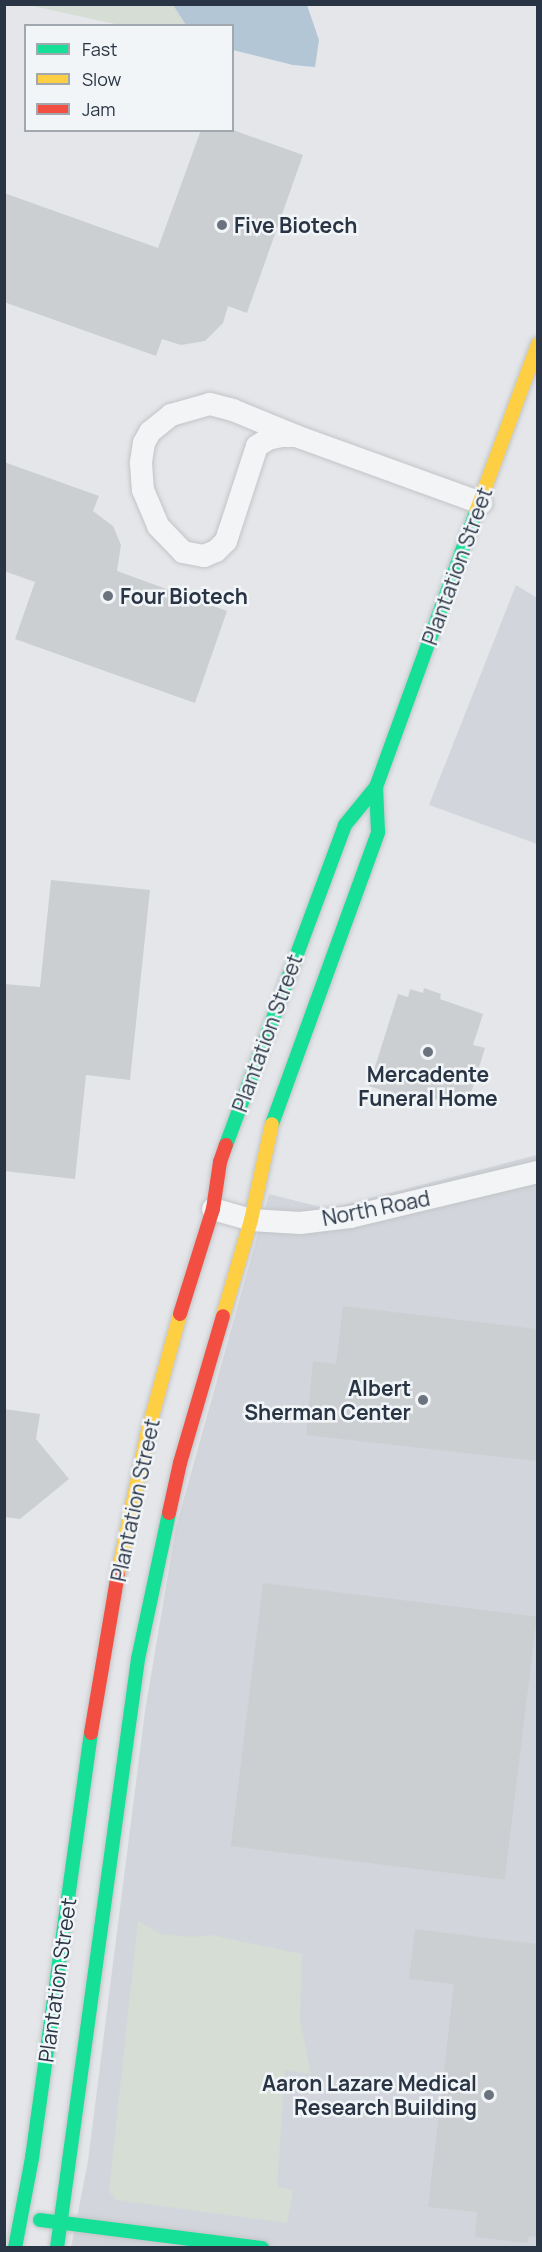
<!DOCTYPE html>
<style>
body{margin:0}
#map{position:relative;width:542px;height:2252px;overflow:hidden;background:#e4e6e9;font-family:Manrope,sans-serif}
div>[style]{position:absolute}
.built>*{inset:0;background:#d2d6dc}
.green>*{inset:0;background:#d5ddd4}
.water>*{inset:0;background:#b2c6d5}
.building>*{inset:0;background:#cccfd2;transform-origin:0 0}
.roads{filter:drop-shadow(0 0 2px #c2c4c7) drop-shadow(0 0 2px #c2c4c7)}
.street>*{height:22px;margin:-11px;padding:0 11px;transform-origin:11px;border-radius:11px;background:#f3f4f6}
.fast>*{height:14px;margin:-7px;padding:0 7px;transform-origin:7px;border-radius:7px;background:#16e098}
.slow>*{height:14px;margin:-7px;padding:0 7px;transform-origin:7px;border-radius:7px;background:#ffcf43}
.jam>*{height:14px;margin:-7px;padding:0 7px;transform-origin:7px;border-radius:7px;background:#f24e42}
.dots>*{width:16px;height:16px;translate:-50% -50%;box-sizing:border-box;border:3px solid #f2f5f8;border-radius:50%}
span{translate:-50% -50%;white-space:nowrap;text-align:center;line-height:1.15;-webkit-text-stroke:5px #f2f5f8;paint-order:stroke}
.poi-label{font-size:21px;color:#293544;font-weight:700}
.left{translate:0 -50%;text-align:left}
.right{translate:-100% -50%;text-align:right}
.street-label{font-size:21px;color:#293544}
.frame{position:absolute;inset:0;border:6px solid #293544;pointer-events:none}
.legend{position:absolute;left:24px;top:24px;width:210px;height:108px;box-sizing:border-box;background:#f2f5f8;border:2px solid #a2a8b0;margin:0;padding:8px 10px;list-style:none;font-size:18px;color:#293544}
.legend li{display:flex;align-items:center;gap:12px;height:30px}
.legend b{width:30px;border:2px solid #a2a8b0}
</style>
<div id="map">
<div class="built">
<i style="clip-path:polygon(516px 585px,537px 598px,537px 844px,429px 805px)"></i>
<i style="clip-path:polygon(537px 1155px,537px 2247px,71px 2248px,88px 2161px,145px 1711px,176px 1527px,269px 1194px,329px 1209px)"></i>
</div>
<div class="green">
<i style="clip-path:polygon(28px 5px,173px 5px,186px 25px,120px 25px)"></i>
<i style="clip-path:polygon(138px 1921px,161px 1934px,191px 1937px,211px 1935px,302px 1954px,300px 2019px,311px 2074px,285px 2070px,277px 2187px,293px 2190px,287px 2223px,116px 2200px,109px 2191px)"></i>
</div>
<div class="water">
<i style="clip-path:polygon(173px 5px,307px 5px,319px 40px,315px 67px,293px 65px,233px 50px,232px 26px,186px 25px)"></i>
</div>
<div class="building">
<i style="clip-path:polygon(201px 130px,233px 130px,303px 155px,247px 313px,228px 306px,223px 323px,205px 341px,181px 345px,162px 339px,156px 356px,4px 302px,4px 193px,158px 248px)"></i>
<i style="clip-path:polygon(4px 462px,99px 496px,93px 511px,113px 526px,121px 545px,117px 571px,227px 611px,195px 703px,15px 639px,35px 582px,4px 571px)"></i>
<i style="clip-path:polygon(51px 880px,150px 890px,130px 1080px,86px 1075px,75px 1179px,4px 1171px,4px 984px,40px 987px)"></i>
<i style="clip-path:polygon(424px 988px,441px 994px,440px 999px,483px 1014px,473px 1045px,485px 1048px,468px 1103px,460px 1108px,429px 1097px,427px 1105px,369px 1086px,398px 994px,408px 997px,410px 989px,423px 993px)"></i>
<i style="clip-path:polygon(343px 1306px,537px 1329px,537px 1461px,306px 1435px,313px 1361px,336px 1364px)"></i>
<i style="clip-path:polygon(4px 1409px,40px 1414px,36px 1439px,69px 1479px,20px 1519px,4px 1517px)"></i>
<i style="left:263px;top:1583px;width:276px;height:265px;rotate:7deg"></i>
<i style="clip-path:polygon(415px 1929px,537px 1944px,537px 2237px,529px 2236px,528px 2243px,475px 2237px,477px 2212px,428px 2207px,454px 1984px,409px 1979px)"></i>
</div>
<div class="roads">
<div class="street">
<i style="left:296px;top:436px;width:68px;rotate:-157.6deg"></i>
<i style="left:233px;top:410px;width:24px;rotate:-165deg"></i>
<i style="left:210px;top:404px;width:41px;rotate:164.2deg"></i>
<i style="left:171px;top:415px;width:27px;rotate:141deg"></i>
<i style="left:150px;top:432px;width:13px;rotate:119deg"></i>
<i style="left:144px;top:443px;width:20px;rotate:99deg"></i>
<i style="left:141px;top:463px;width:27px;rotate:86deg"></i>
<i style="left:143px;top:490px;width:39px;rotate:67deg"></i>
<i style="left:158px;top:526px;width:36px;rotate:46deg"></i>
<i style="left:183px;top:552px;width:21px;rotate:11deg"></i>
<i style="left:204px;top:556px;width:13px;rotate:-23deg"></i>
<i style="left:216px;top:551px;width:14px;rotate:-45deg"></i>
<i style="left:226px;top:541px;width:100px;rotate:-71.9deg"></i>
<i style="left:257px;top:446px;width:13px;rotate:-32deg"></i>
<i style="left:268px;top:439px;width:14px;rotate:-12deg"></i>
<i style="left:282px;top:436px;width:14px"></i>
<i style="left:296px;top:436px;width:197px;rotate:19.9deg"></i>
<i style="left:213px;top:1209px;width:40px;rotate:16deg"></i>
<i style="left:251px;top:1220px;width:49px;rotate:3.5deg"></i>
<i style="left:300px;top:1223px;width:50px;rotate:-6.8deg"></i>
<i style="left:350px;top:1217px;width:193px;rotate:-13.5deg"></i>
</div>
<div class="fast">
<i style="left:272px;top:1124px;width:311px;rotate:-70deg"></i>
<i style="left:378px;top:832px;width:45px;rotate:-92.5deg"></i>
<i style="left:226px;top:1145px;width:341px;rotate:-69.6deg"></i>
<i style="left:345px;top:825px;width:49px;rotate:-50.8deg"></i>
<i style="left:376px;top:787px;width:293px;rotate:-70deg"></i>
<i style="left:40px;top:2220px;width:224px;rotate:7.2deg"></i>
<i style="left:15px;top:2248px;width:92px;rotate:-79.3deg"></i>
<i style="left:32px;top:2158px;width:429px;rotate:-82.1deg"></i>
<i style="left:57px;top:2248px;width:595px;rotate:-82.17deg"></i>
<i style="left:138px;top:1659px;width:149px;rotate:-78deg"></i>
</div>
<div class="slow">
<i style="left:476px;top:512px;width:179px;rotate:-69.7deg"></i>
<i style="left:223px;top:1316px;width:100px;rotate:-73.7deg"></i>
<i style="left:251px;top:1220px;width:98px;rotate:-77.7deg"></i>
<i style="left:118px;top:1574px;width:146px;rotate:-78.2deg"></i>
<i style="left:148px;top:1431px;width:121px;rotate:-74.7deg"></i>
</div>
<div class="jam">
<i style="left:180px;top:1314px;width:110px;rotate:-72.6deg"></i>
<i style="left:213px;top:1209px;width:48px;rotate:-81.5deg"></i>
<i style="left:220px;top:1162px;width:18px;rotate:-71deg"></i>
<i style="left:169px;top:1513px;width:51px;rotate:-77.6deg"></i>
<i style="left:180px;top:1463px;width:153px;rotate:-73.7deg"></i>
<i style="left:91px;top:1733px;width:161px;rotate:-80.4deg"></i>
</div>
</div>
<div class="dots">
<i style="left:222px;top:225px;background:#6a737e"></i>
<i style="left:108px;top:596px;background:#6a737e"></i>
<i style="left:428px;top:1052px;background:#6a737e"></i>
<i style="left:423px;top:1400px;background:#6a737e"></i>
<i style="left:489px;top:2095px;background:#6a737e"></i>
</div>
<div class="poi-label">
<span class="left" style="left:234px;top:225px">Five Biotech</span>
<span class="left" style="left:120px;top:596px">Four Biotech</span>
<span style="left:428px;top:1086px">Mercadente<br>Funeral Home</span>
<span class="right" style="left:411px;top:1400px">Albert<br>Sherman Center</span>
<span class="right" style="left:477px;top:2095px">Aaron Lazare Medical<br>Research Building</span>
</div>
<div class="street-label">
<span style="left:457px;top:566px;rotate:-70deg">Plantation Street</span>
<span style="left:267px;top:1033px;rotate:-70deg">Plantation Street</span>
<span style="left:376px;top:1208px;rotate:-11deg">North Road</span>
<span style="left:135px;top:1500px;rotate:-78deg">Plantation Street</span>
<span style="left:57px;top:1980px;rotate:-82deg">Plantation Street</span>
</div>
<div class="frame"></div>
<ul class="legend">
<li><b style="height:8px;background:#16e098"></b>Fast</li>
<li><b style="height:8px;background:#ffcf43"></b>Slow</li>
<li><b style="height:8px;background:#f24e42"></b>Jam</li>
</ul>
</div>
